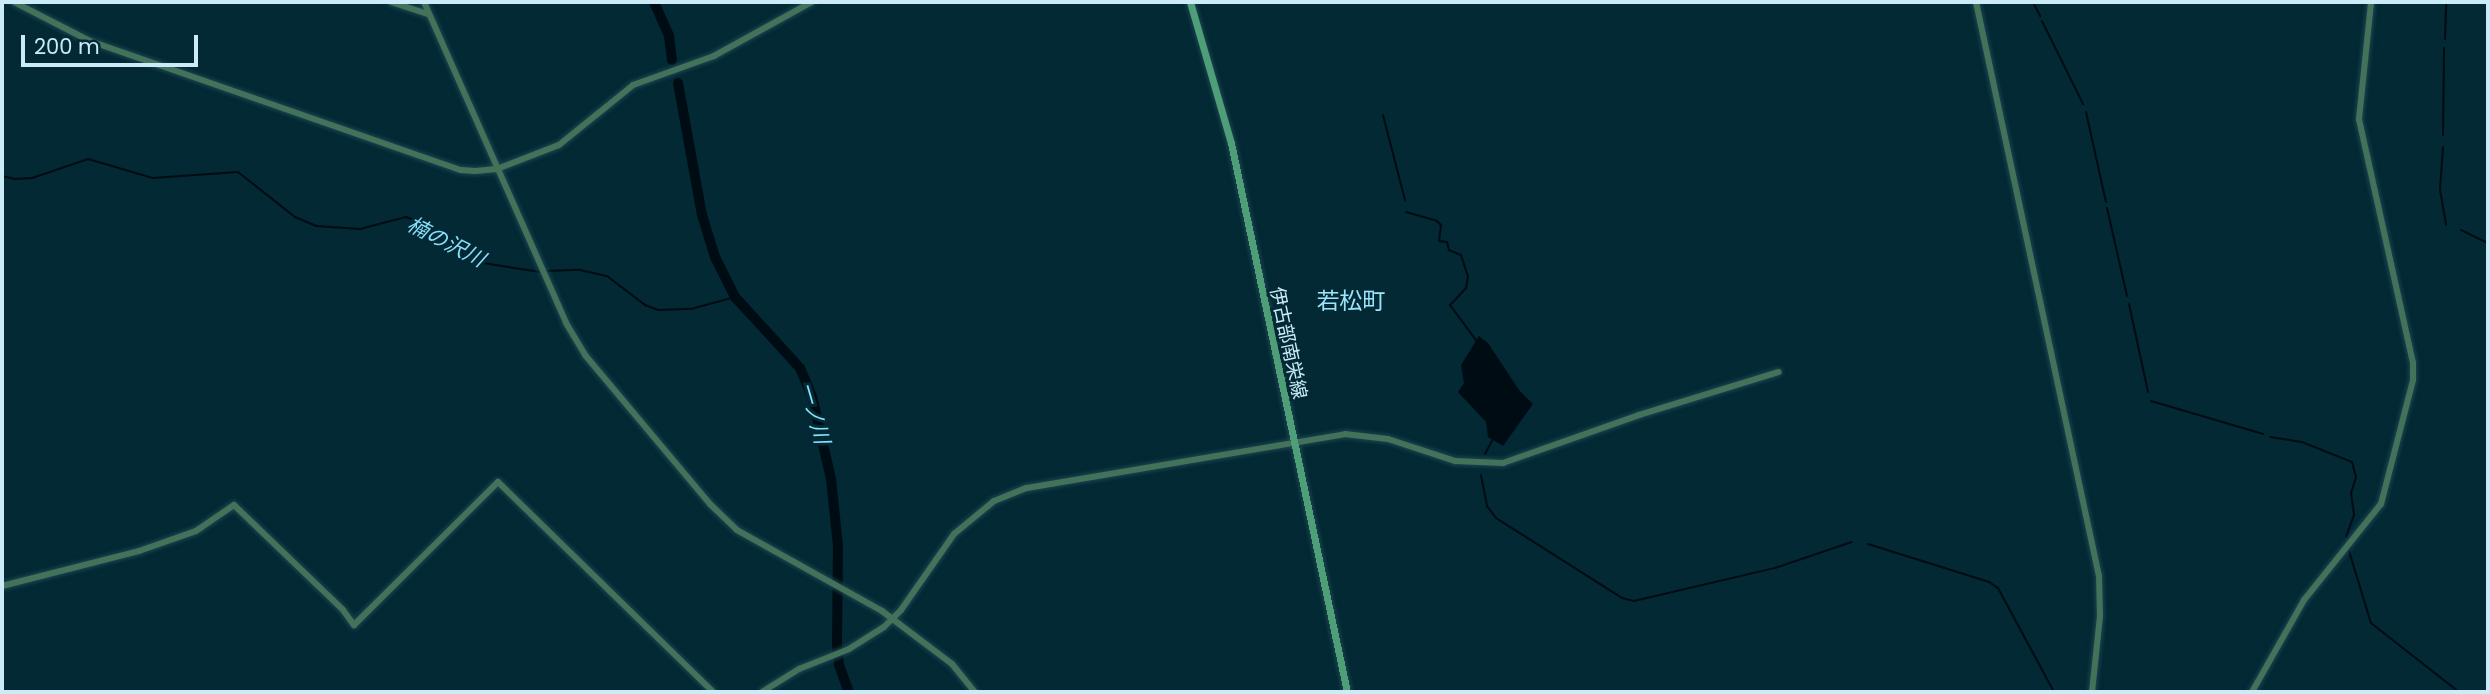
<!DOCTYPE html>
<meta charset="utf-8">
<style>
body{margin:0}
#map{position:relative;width:2490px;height:694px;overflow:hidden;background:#022934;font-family:Poppins,"Noto Sans JP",sans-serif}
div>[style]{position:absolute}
.water>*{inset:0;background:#000c13}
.stream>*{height:2px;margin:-1px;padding:0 1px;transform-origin:1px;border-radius:1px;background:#000c13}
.river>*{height:10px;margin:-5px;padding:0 5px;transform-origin:5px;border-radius:5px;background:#000c13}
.roads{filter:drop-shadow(0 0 2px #1e444f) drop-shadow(0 0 2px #1e444f)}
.tertiary>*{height:6px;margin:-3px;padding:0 3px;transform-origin:3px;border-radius:3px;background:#42725a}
.secondary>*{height:7px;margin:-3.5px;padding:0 3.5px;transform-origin:3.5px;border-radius:3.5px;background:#4e9e78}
span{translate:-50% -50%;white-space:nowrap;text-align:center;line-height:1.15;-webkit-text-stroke:6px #022934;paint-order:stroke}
.street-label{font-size:19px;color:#caebf7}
.water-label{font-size:21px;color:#89defa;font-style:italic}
.quarter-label{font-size:23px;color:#9de3fa}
.frame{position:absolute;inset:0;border:4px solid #caebf7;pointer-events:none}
.scale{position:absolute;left:21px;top:35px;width:177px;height:32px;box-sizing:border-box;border:4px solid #caebf7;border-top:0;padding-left:9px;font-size:21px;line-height:24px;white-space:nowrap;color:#caebf7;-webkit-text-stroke:5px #022934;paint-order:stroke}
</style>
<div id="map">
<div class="water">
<i style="clip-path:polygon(1479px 336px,1488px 343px,1519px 390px,1533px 404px,1503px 446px,1488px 437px,1486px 422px,1458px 392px,1464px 383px,1461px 365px)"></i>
</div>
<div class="stream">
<i style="left:2033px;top:2px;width:16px;rotate:63deg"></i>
<i style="left:2042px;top:21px;width:93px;rotate:63.7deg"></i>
<i style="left:2445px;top:39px;width:37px;rotate:-88deg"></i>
<i style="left:2086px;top:112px;width:92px;rotate:77.5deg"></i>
<i style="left:1383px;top:115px;width:88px;rotate:75.5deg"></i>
<i style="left:2443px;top:135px;width:87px;rotate:-89.3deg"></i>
<i style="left:2443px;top:147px;width:43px;rotate:94deg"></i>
<i style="left:2440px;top:190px;width:35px;rotate:80deg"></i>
<i style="left:2px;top:176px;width:13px;rotate:13deg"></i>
<i style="left:15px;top:179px;width:17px;rotate:-3deg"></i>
<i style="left:32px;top:178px;width:59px;rotate:-18.7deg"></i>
<i style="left:88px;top:159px;width:68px;rotate:16.3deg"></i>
<i style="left:153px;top:178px;width:85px;rotate:-4deg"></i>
<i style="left:238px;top:172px;width:73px;rotate:38.3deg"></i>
<i style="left:295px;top:217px;width:23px;rotate:23deg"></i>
<i style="left:316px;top:226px;width:44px;rotate:3.9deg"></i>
<i style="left:360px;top:229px;width:48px;rotate:-14.6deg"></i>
<i style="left:406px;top:217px;width:15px;rotate:20deg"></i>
<i style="left:420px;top:222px;width:51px;rotate:38.7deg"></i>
<i style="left:460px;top:254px;width:19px;rotate:25deg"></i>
<i style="left:477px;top:262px;width:64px;rotate:9deg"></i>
<i style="left:2107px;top:208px;width:90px;rotate:77.2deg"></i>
<i style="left:1406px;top:212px;width:32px;rotate:16deg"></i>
<i style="left:1437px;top:221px;width:6px;rotate:45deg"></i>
<i style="left:1441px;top:225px;width:16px;rotate:97deg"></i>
<i style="left:1439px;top:241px;width:8px;rotate:7deg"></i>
<i style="left:1447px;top:242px;width:8px;rotate:76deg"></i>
<i style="left:1449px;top:250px;width:13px;rotate:23deg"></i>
<i style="left:1461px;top:255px;width:23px;rotate:72deg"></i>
<i style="left:1468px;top:277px;width:11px;rotate:100deg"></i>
<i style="left:1466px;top:288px;width:23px;rotate:133deg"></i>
<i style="left:1450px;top:305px;width:44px;rotate:53.4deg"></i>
<i style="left:2461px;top:230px;width:30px;rotate:26deg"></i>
<i style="left:545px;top:271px;width:35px;rotate:-2deg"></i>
<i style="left:580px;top:270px;width:28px;rotate:13deg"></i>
<i style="left:607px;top:276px;width:48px;rotate:37.3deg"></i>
<i style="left:645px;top:305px;width:14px;rotate:21deg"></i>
<i style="left:658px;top:310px;width:33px;rotate:-2deg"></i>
<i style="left:691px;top:309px;width:46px;rotate:-15.3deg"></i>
<i style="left:2129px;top:304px;width:90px;rotate:77.8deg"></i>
<i style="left:2151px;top:401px;width:117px;rotate:16.4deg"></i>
<i style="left:2270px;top:437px;width:32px;rotate:9deg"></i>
<i style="left:2302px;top:442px;width:54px;rotate:21.8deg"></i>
<i style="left:2352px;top:462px;width:16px;rotate:75deg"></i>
<i style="left:2356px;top:477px;width:17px;rotate:107deg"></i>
<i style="left:2351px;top:493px;width:22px;rotate:82deg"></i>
<i style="left:2354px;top:515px;width:23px;rotate:110deg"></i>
<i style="left:1485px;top:454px;width:17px;rotate:-62deg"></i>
<i style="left:1481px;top:475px;width:32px;rotate:79deg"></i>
<i style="left:1487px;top:506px;width:15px;rotate:53deg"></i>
<i style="left:1496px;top:518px;width:149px;rotate:32.4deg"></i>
<i style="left:1622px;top:598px;width:12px;rotate:14deg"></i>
<i style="left:1634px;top:601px;width:145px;rotate:-13.2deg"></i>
<i style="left:1775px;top:568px;width:81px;rotate:-18.7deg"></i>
<i style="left:1868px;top:544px;width:127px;rotate:17.4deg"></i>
<i style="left:1989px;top:582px;width:11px;rotate:34deg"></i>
<i style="left:1998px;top:588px;width:118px;rotate:61.7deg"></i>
<i style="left:2349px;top:551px;width:75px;rotate:73deg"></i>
<i style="left:2371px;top:623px;width:112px;rotate:38.1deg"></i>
</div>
<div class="river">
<i style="left:654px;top:2px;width:37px;rotate:66deg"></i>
<i style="left:669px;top:36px;width:24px;rotate:83deg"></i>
<i style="left:678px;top:83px;width:134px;rotate:79.7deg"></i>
<i style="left:702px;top:215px;width:44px;rotate:72.8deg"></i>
<i style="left:715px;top:257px;width:45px;rotate:63.4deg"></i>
<i style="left:735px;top:297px;width:96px;rotate:47.5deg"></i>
<i style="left:800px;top:368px;width:30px;rotate:67deg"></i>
<i style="left:812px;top:396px;width:85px;rotate:77.1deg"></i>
<i style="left:831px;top:479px;width:67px;rotate:84deg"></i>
<i style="left:838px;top:546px;width:99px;rotate:90.6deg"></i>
<i style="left:837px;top:645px;width:20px;rotate:84deg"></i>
<i style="left:839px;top:665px;width:29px;rotate:70deg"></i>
</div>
<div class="roads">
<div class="tertiary">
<i style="left:14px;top:2px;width:85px;rotate:27.2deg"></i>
<i style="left:90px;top:41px;width:393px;rotate:19.2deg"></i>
<i style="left:461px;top:170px;width:14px;rotate:4deg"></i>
<i style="left:475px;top:171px;width:22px;rotate:-5deg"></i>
<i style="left:497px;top:169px;width:66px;rotate:-21.2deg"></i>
<i style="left:559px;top:145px;width:95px;rotate:-39deg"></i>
<i style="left:633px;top:85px;width:86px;rotate:-19.7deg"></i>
<i style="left:714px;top:56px;width:112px;rotate:-28.9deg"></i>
<i style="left:391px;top:2px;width:40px;rotate:18deg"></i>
<i style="left:424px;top:2px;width:351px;rotate:66.1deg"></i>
<i style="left:566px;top:323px;width:37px;rotate:59deg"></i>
<i style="left:585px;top:355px;width:194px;rotate:50deg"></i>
<i style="left:710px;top:504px;width:37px;rotate:44deg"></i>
<i style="left:737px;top:530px;width:166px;rotate:29.2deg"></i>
<i style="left:882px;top:611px;width:88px;rotate:37.1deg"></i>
<i style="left:952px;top:664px;width:36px;rotate:51deg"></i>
<i style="left:1976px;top:2px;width:587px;rotate:77.91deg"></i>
<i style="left:2099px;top:576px;width:40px;rotate:88.6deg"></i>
<i style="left:2100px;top:616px;width:76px;rotate:96deg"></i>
<i style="left:2px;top:586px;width:141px;rotate:-14.3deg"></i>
<i style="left:139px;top:551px;width:60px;rotate:-19.3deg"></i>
<i style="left:196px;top:531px;width:46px;rotate:-34.4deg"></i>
<i style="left:234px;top:505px;width:151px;rotate:43.9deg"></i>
<i style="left:343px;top:610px;width:19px;rotate:54deg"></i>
<i style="left:354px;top:625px;width:203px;rotate:-44.8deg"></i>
<i style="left:498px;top:482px;width:301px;rotate:44.3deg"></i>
<i style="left:762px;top:692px;width:44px;rotate:-31.9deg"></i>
<i style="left:799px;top:669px;width:54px;rotate:-21.8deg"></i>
<i style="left:849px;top:649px;width:41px;rotate:-32.2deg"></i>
<i style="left:884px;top:627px;width:24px;rotate:-45deg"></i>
<i style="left:901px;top:610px;width:93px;rotate:-55.1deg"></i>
<i style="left:954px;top:534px;width:52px;rotate:-39.5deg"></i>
<i style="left:994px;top:501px;width:35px;rotate:-22deg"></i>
<i style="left:1027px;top:488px;width:323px;rotate:-9.6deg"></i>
<i style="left:1345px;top:434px;width:43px;rotate:6.6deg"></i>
<i style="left:1388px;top:439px;width:71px;rotate:18.2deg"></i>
<i style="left:1455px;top:461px;width:48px;rotate:2.4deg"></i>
<i style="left:1503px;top:463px;width:144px;rotate:-19.4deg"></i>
<i style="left:1639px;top:415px;width:146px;rotate:-17.1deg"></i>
<i style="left:2252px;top:692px;width:106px;rotate:-60.5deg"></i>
<i style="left:2304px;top:600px;width:123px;rotate:-51.3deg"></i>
<i style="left:2381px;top:504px;width:128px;rotate:-75.5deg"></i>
<i style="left:2413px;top:380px;width:17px;rotate:-90deg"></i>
<i style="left:2413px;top:363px;width:250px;rotate:-102.5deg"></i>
<i style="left:2359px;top:119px;width:118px;rotate:-84.1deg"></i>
</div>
<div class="secondary">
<i style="left:1190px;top:2px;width:147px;rotate:73.8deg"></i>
<i style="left:1231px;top:143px;width:561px;rotate:78.07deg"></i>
</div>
</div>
<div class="street-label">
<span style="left:1288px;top:343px;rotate:78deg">伊古部南栄線</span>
</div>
<div class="water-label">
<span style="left:446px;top:242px;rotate:27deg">楠の沢川</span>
<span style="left:814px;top:413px;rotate:74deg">一ノ川</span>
</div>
<div class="quarter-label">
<span style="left:1351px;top:301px">若松町</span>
</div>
<div class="frame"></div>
<div class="scale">200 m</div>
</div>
